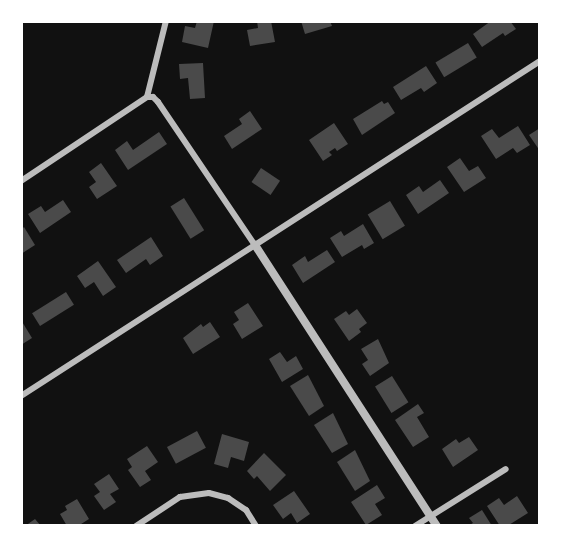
<!DOCTYPE html>
<style>
body{margin:0}
#map{position:relative;width:561px;height:547px;overflow:hidden;background:#111;font-family:Manrope,sans-serif}
div>[style]{position:absolute}
.building>*{inset:0;background:#4a4a4a;transform-origin:0 0}
.minor>*{height:6px;margin:-3px;padding:0 3px;transform-origin:3px;border-radius:3px;background:#bcbcbc}
.tertiary>*{height:8px;margin:-4px;padding:0 4px;transform-origin:4px;border-radius:4px;background:#bcbcbc}
span{translate:-50% -50%;white-space:nowrap;text-align:center;line-height:1.15;-webkit-text-stroke:7px #fff;paint-order:stroke}
.frame{position:absolute;inset:0;border:23px solid #fff;pointer-events:none}
</style>
<div id="map">
<div class="building">
<i style="clip-path:polygon(197px 21px,214px 21px,208px 48px,182px 42px,185px 26px,195px 28px)"></i>
<i style="clip-path:polygon(257px 21px,271px 21px,275px 42px,250px 46px,247px 30px,258px 28px)"></i>
<i style="clip-path:polygon(301px 21px,330px 21px,332px 26px,305px 34px)"></i>
<i style="clip-path:polygon(491px 21px,510px 21px,516px 29px,505px 36px,503px 33px,482px 47px,473px 34px)"></i>
<i style="left:468px;top:43px;width:17px;height:38px;rotate:59deg"></i>
<i style="clip-path:polygon(203px 63px,205px 98px,190px 99px,188px 78px,180px 79px,179px 64px)"></i>
<i style="clip-path:polygon(426px 66px,437px 83px,424px 92px,421px 88px,401px 100px,393px 87px)"></i>
<i style="clip-path:polygon(382px 101px,384px 104px,388px 102px,395px 113px,362px 135px,353px 119px)"></i>
<i style="clip-path:polygon(250px 111px,262px 129px,232px 149px,224px 136px,242px 124px,239px 119px)"></i>
<i style="clip-path:polygon(334px 123px,348px 144px,337px 151px,335px 148px,329px 152px,332px 155px,323px 161px,309px 140px)"></i>
<i style="clip-path:polygon(518px 126px,530px 145px,517px 153px,513px 148px,496px 159px,481px 136px,492px 129px,499px 138px)"></i>
<i style="clip-path:polygon(540px 128px,540px 151px,529px 135px)"></i>
<i style="clip-path:polygon(159px 132px,167px 144px,128px 170px,115px 150px,127px 141px,133px 150px)"></i>
<i style="clip-path:polygon(460px 158px,469px 171px,478px 166px,486px 178px,464px 192px,447px 167px)"></i>
<i style="clip-path:polygon(101px 163px,117px 186px,97px 199px,89px 187px,96px 182px,89px 172px)"></i>
<i style="left:261px;top:168px;width:23px;height:17px;rotate:34deg"></i>
<i style="clip-path:polygon(440px 180px,449px 193px,418px 214px,406px 195px,419px 186px,423px 192px)"></i>
<i style="left:184px;top:198px;width:38px;height:16px;rotate:58deg"></i>
<i style="clip-path:polygon(63px 200px,71px 212px,40px 233px,28px 214px,41px 206px,45px 212px)"></i>
<i style="left:390px;top:201px;width:29px;height:26px;rotate:59deg"></i>
<i style="clip-path:polygon(363px 224px,374px 243px,364px 249px,362px 245px,342px 257px,330px 238px,341px 231px,344px 236px)"></i>
<i style="clip-path:polygon(24px 227px,35px 245px,21px 254px,21px 230px)"></i>
<i style="clip-path:polygon(151px 237px,163px 256px,150px 265px,146px 259px,126px 273px,117px 260px)"></i>
<i style="clip-path:polygon(327px 250px,335px 262px,303px 283px,292px 265px,305px 256px,308px 262px)"></i>
<i style="clip-path:polygon(98px 261px,116px 287px,103px 296px,94px 282px,85px 288px,77px 276px)"></i>
<i style="left:66px;top:292px;width:15px;height:40px;rotate:58deg"></i>
<i style="clip-path:polygon(248px 303px,263px 326px,242px 339px,233px 324px,239px 320px,234px 312px)"></i>
<i style="clip-path:polygon(357px 309px,367px 323px,359px 329px,361px 332px,349px 341px,334px 319px,346px 311px,349px 315px)"></i>
<i style="clip-path:polygon(21px 320px,32px 338px,21px 345px)"></i>
<i style="clip-path:polygon(210px 322px,220px 337px,193px 354px,183px 338px,201px 324px,203px 327px)"></i>
<i style="clip-path:polygon(378px 339px,389px 363px,370px 376px,362px 364px,368px 360px,361px 349px)"></i>
<i style="clip-path:polygon(280px 352px,287px 362px,296px 356px,303px 369px,282px 382px,269px 359px)"></i>
<i style="clip-path:polygon(308px 375px,324px 406px,309px 416px,290px 386px)"></i>
<i style="left:392px;top:376px;width:31px;height:20px;rotate:58deg"></i>
<i style="clip-path:polygon(418px 404px,424px 413px,417px 417px,429px 437px,413px 447px,395px 420px)"></i>
<i style="clip-path:polygon(333px 413px,348px 444px,332px 453px,314px 425px)"></i>
<i style="left:197px;top:431px;width:19px;height:34px;rotate:62deg"></i>
<i style="clip-path:polygon(222px 434px,249px 442px,244px 461px,231px 457px,228px 468px,214px 464px)"></i>
<i style="clip-path:polygon(469px 437px,478px 450px,453px 467px,442px 449px,456px 439px,459px 443px)"></i>
<i style="clip-path:polygon(147px 446px,158px 462px,145px 471px,151px 480px,140px 487px,128px 470px,132px 467px,127px 459px)"></i>
<i style="clip-path:polygon(355px 450px,370px 481px,355px 491px,337px 462px)"></i>
<i style="clip-path:polygon(264px 453px,286px 475px,270px 491px,257px 476px,254px 479px,247px 471px)"></i>
<i style="clip-path:polygon(109px 474px,119px 489px,110px 494px,116px 502px,104px 510px,94px 496px,100px 492px,94px 484px)"></i>
<i style="clip-path:polygon(377px 485px,385px 498px,375px 504px,382px 515px,366px 525px,351px 502px)"></i>
<i style="clip-path:polygon(294px 491px,310px 514px,297px 523px,291px 513px,283px 519px,273px 505px)"></i>
<i style="clip-path:polygon(517px 496px,528px 513px,507px 526px,500px 526px,487px 506px,499px 498px,504px 505px)"></i>
<i style="clip-path:polygon(77px 499px,89px 519px,78px 526px,67px 526px,60px 514px,67px 510px,65px 506px)"></i>
<i style="clip-path:polygon(482px 510px,492px 526px,468px 526px,473px 523px,469px 518px)"></i>
<i style="clip-path:polygon(35px 519px,41px 526px,25px 526px)"></i>
</div>
<div class="minor">
<i style="left:147px;top:97px;width:6px"></i>
<i style="left:153px;top:97px;width:7px;rotate:45deg"></i>
<i style="left:158px;top:102px;width:173px;rotate:55.9deg"></i>
<i style="left:147px;top:97px;width:78px;rotate:-76deg"></i>
<i style="left:21px;top:181px;width:151px;rotate:-33.7deg"></i>
<i style="left:21px;top:396px;width:618px;rotate:-32.84deg"></i>
<i style="left:136px;top:526px;width:53px;rotate:-33.4deg"></i>
<i style="left:180px;top:497px;width:29px;rotate:-8deg"></i>
<i style="left:209px;top:493px;width:20px;rotate:15deg"></i>
<i style="left:228px;top:498px;width:22px;rotate:34deg"></i>
<i style="left:246px;top:510px;width:19px;rotate:58deg"></i>
<i style="left:415px;top:526px;width:107px;rotate:-32.1deg"></i>
</div>
<div class="tertiary">
<i style="left:255px;top:245px;width:335px;rotate:57.1deg"></i>
</div>
<div class="frame"></div>
</div>
